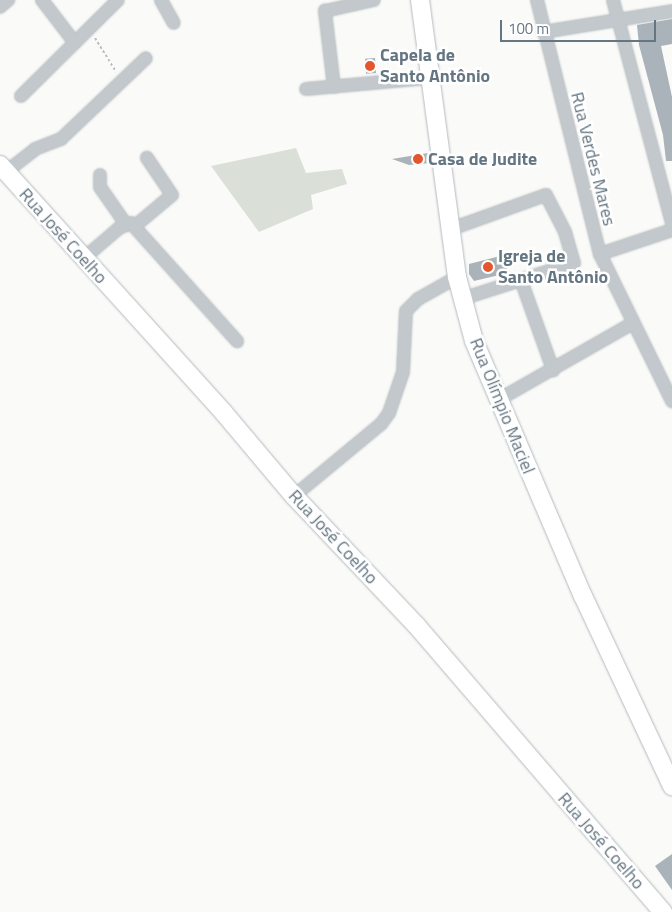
<!DOCTYPE html>
<meta charset="utf-8">
<style>
body{margin:0}
#map{position:relative;width:672px;height:912px;overflow:hidden;background:#fafaf8;font-family:"Titillium Web",sans-serif}
div>[style]{position:absolute}
.green>*{inset:0;background:#dadfd7}
.building>*{inset:0;background:#aab3b9;transform-origin:0 0}
.path>*{height:2px;margin-top:-1px;transform-origin:0;background:repeating-linear-gradient(90deg,#bbbfc2 0 2.5px,transparent 0 5px)}
.roads{filter:drop-shadow(0 0 1px #b3babf) drop-shadow(0 0 1px #b3babf)}
.street>*{height:12px;margin:-6px;padding:0 6px;transform-origin:6px;border-radius:6px;background:#c3c8cc}
.secondary>*{height:18px;margin:-9px;padding:0 9px;transform-origin:9px;border-radius:9px;background:#fff}
.dots>*{width:14px;height:14px;translate:-50% -50%;box-sizing:border-box;border:2px solid #fff;border-radius:50%}
span{translate:-50% -50%;white-space:nowrap;text-align:center;line-height:1.15;-webkit-text-stroke:5px #fff;paint-order:stroke}
.poi-label{font-size:18px;color:#657683;font-weight:700}
.left{translate:0 -50%;text-align:left}
.street-label{font-size:18px;color:#657683}
.scale{position:absolute;left:500px;top:20px;width:156px;height:22px;box-sizing:border-box;border:2px solid #657683;border-top:0;padding-left:6px;font-size:15px;line-height:18px;white-space:nowrap;color:#657683;-webkit-text-stroke:4px #fff;paint-order:stroke}
</style>
<div id="map">
<div class="green">
<i style="clip-path:polygon(296px 148px,306px 173px,342px 169px,347px 184px,311px 195px,313px 209px,259px 232px,211px 166px)"></i>
</div>
<div class="building">
<i style="clip-path:polygon(672px 19px,672px 44px,661px 46px,672px 97px,672px 161px,666px 161px,663px 135px,639px 45px,637px 25px)"></i>
<i style="left:375px;top:58px;width:15px;height:10px;rotate:86deg"></i>
<i style="clip-path:polygon(428px 153px,430px 163px,409px 165px,392px 159px)"></i>
<i style="clip-path:polygon(504px 255px,508px 273px,474px 281px,469px 274px,469px 264px)"></i>
<i style="clip-path:polygon(672px 854px,672px 890px,655px 866px)"></i>
</div>
<div class="path">
<i style="left:95px;top:38px;width:40px;rotate:58deg"></i>
</div>
<div class="roads">
<div class="street">
<i style="left:42px;top:0;width:54px;rotate:52.5deg"></i>
<i style="left:161px;top:0;width:26px;rotate:61deg"></i>
<i style="left:537px;top:0;width:262px;rotate:76.1deg"></i>
<i style="left:600px;top:254px;width:164px;rotate:63.9deg"></i>
<i style="left:613px;top:0;width:231px;rotate:75.2deg"></i>
<i style="left:0;top:7px;width:11px;rotate:-41deg"></i>
<i style="left:543px;top:32px;width:131px;rotate:-9.2deg"></i>
<i style="left:334px;top:87px;width:77px;rotate:-96.8deg"></i>
<i style="left:325px;top:11px;width:50px;rotate:-12.7deg"></i>
<i style="left:306px;top:89px;width:122px;rotate:-5.2deg"></i>
<i style="left:21px;top:96px;width:136px;rotate:-44.7deg"></i>
<i style="left:6px;top:172px;width:37px;rotate:-38deg"></i>
<i style="left:35px;top:149px;width:28px;rotate:-21deg"></i>
<i style="left:61px;top:139px;width:117px;rotate:-43.6deg"></i>
<i style="left:100px;top:175px;width:12px;rotate:90deg"></i>
<i style="left:100px;top:187px;width:44px;rotate:55.2deg"></i>
<i style="left:135px;top:226px;width:48px;rotate:-40deg"></i>
<i style="left:172px;top:195px;width:45px;rotate:-124deg"></i>
<i style="left:451px;top:229px;width:101px;rotate:-19.7deg"></i>
<i style="left:546px;top:195px;width:42px;rotate:62.8deg"></i>
<i style="left:565px;top:232px;width:32px;rotate:74deg"></i>
<i style="left:574px;top:263px;width:119px;rotate:162.3deg"></i>
<i style="left:600px;top:254px;width:76px;rotate:-18.4deg"></i>
<i style="left:83px;top:259px;width:48px;rotate:-40.7deg"></i>
<i style="left:119px;top:228px;width:13px;rotate:-23deg"></i>
<i style="left:131px;top:223px;width:159px;rotate:48.1deg"></i>
<i style="left:521px;top:280px;width:96px;rotate:70.4deg"></i>
<i style="left:498px;top:400px;width:155px;rotate:-29.7deg"></i>
<i style="left:294px;top:496px;width:113px;rotate:-39.6deg"></i>
<i style="left:381px;top:424px;width:14px;rotate:-54deg"></i>
<i style="left:389px;top:413px;width:43px;rotate:-71.1deg"></i>
<i style="left:403px;top:372px;width:61px;rotate:-87.2deg"></i>
<i style="left:406px;top:311px;width:17px;rotate:-45deg"></i>
<i style="left:418px;top:299px;width:45px;rotate:-29.4deg"></i>
</div>
<div class="secondary">
<i style="left:420px;top:0;width:279px;rotate:82.4deg"></i>
<i style="left:457px;top:277px;width:66px;rotate:75.1deg"></i>
<i style="left:474px;top:341px;width:277px;rotate:66.9deg"></i>
<i style="left:583px;top:596px;width:210px;rotate:64.9deg"></i>
<i style="left:0;top:165px;width:334px;rotate:47.9deg"></i>
<i style="left:224px;top:413px;width:109px;rotate:49.9deg"></i>
<i style="left:294px;top:496px;width:178px;rotate:46.6deg"></i>
<i style="left:416px;top:625px;width:379px;rotate:49.3deg"></i>
</div>
</div>
<div class="dots">
<i style="left:370px;top:66px;background:#e4572e"></i>
<i style="left:418px;top:159px;background:#e4572e"></i>
<i style="left:488px;top:267px;background:#e4572e"></i>
</div>
<div class="poi-label">
<span class="left" style="left:380px;top:66px">Capela de<br>Santo Antônio</span>
<span class="left" style="left:428px;top:159px">Casa de Judite</span>
<span class="left" style="left:498px;top:267px">Igreja de<br>Santo Antônio</span>
</div>
<div class="street-label">
<span style="left:593px;top:159px;rotate:76deg">Rua Verdes Mares</span>
<span style="left:63px;top:236px;rotate:48deg">Rua José Coelho</span>
<span style="left:502px;top:406px;rotate:68deg">Rua Olímpio Maciel</span>
<span style="left:333px;top:537px;rotate:47deg">Rua José Coelho</span>
<span style="left:601px;top:841px;rotate:49deg">Rua José Coelho</span>
</div>
<div class="scale">100 m</div>
</div>
